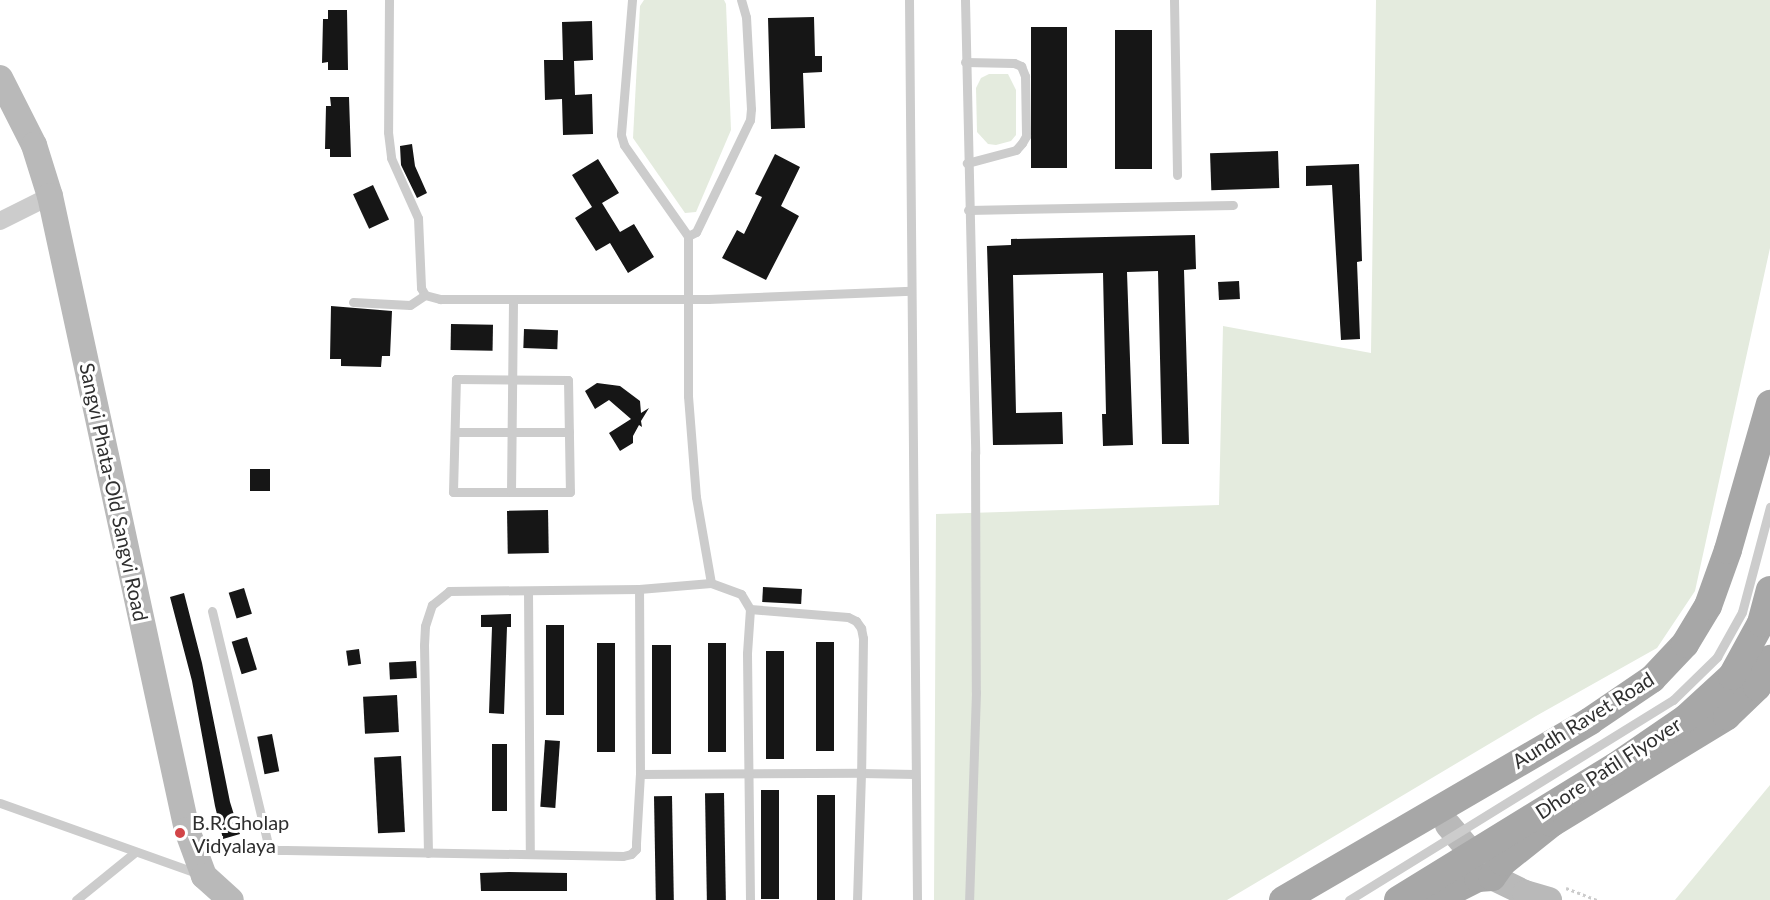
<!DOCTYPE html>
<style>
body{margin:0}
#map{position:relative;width:1770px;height:900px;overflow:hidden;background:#fff;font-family:Lato,sans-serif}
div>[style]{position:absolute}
.green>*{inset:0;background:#e4ebde}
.building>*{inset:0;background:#161616;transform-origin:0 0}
.path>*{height:3px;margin-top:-1.5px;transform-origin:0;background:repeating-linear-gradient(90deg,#ccc 0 3px,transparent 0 6px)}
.lane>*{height:9px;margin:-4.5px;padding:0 4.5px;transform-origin:4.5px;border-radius:4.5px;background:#ccc}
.street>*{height:18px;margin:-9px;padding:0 9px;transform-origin:9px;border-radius:9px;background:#ccc}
.secondary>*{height:26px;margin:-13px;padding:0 13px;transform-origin:13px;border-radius:13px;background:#b9b9b9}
.primary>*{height:28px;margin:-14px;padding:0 14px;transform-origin:14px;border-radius:14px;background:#a7a7a7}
.lane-bridge>*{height:9px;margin:-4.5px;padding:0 4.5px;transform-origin:4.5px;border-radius:4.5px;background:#ccc}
.primary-bridge>*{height:28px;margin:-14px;padding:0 14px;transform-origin:14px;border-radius:14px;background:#a7a7a7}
.dots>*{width:16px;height:16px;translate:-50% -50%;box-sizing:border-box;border:3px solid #fff;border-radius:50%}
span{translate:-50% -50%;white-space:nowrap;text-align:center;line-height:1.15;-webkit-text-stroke:6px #fff;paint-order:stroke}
.street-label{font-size:20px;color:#2f2f2f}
.poi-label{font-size:20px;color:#2f2f2f}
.left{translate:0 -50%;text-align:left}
</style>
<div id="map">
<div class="green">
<i style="clip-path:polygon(644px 0,724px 0,726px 4px,731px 130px,696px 212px,685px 213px,633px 138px,640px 6px)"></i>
<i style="clip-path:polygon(1376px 0,1770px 0,1770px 248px,1695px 591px,1657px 648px,1536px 716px,1227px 900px,934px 900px,936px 514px,1219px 505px,1223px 326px,1371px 353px)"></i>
<i style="clip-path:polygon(989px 74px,1008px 74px,1016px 90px,1016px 135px,1011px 141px,996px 145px,988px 144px,977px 132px,976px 88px,981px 78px)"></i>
<i style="clip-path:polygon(1770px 785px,1770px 900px,1675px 900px)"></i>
</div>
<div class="building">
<i style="clip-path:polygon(328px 10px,347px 10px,348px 70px,328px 70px,328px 62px,322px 63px,323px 19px,328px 19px)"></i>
<i style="clip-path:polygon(814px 17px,815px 56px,822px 56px,822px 72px,803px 73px,805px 128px,771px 129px,768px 18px)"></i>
<i style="clip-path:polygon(592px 21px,593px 60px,574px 61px,575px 95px,592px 94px,593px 134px,563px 135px,562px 99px,545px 100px,544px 60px,563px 60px,562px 22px)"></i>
<i style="left:1067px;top:27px;width:141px;height:36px;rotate:90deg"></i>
<i style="left:1115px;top:30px;width:37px;height:139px"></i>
<i style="clip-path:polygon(330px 97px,349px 97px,351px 157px,330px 157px,330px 149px,325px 149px,326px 106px,331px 106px)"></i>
<i style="clip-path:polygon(412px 144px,415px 166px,427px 193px,417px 198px,401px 165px,400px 146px)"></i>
<i style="left:1278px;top:151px;width:37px;height:68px;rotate:88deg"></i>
<i style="clip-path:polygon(775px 154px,800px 167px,781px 206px,799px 216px,766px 280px,722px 258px,737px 230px,744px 234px,762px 197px,755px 194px)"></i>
<i style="clip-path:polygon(598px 159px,619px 193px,602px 203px,620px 232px,634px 224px,654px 257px,628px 273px,610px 243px,596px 251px,575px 218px,592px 207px,572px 175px)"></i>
<i style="clip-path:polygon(1359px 164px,1362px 261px,1357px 262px,1360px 339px,1341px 340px,1332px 185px,1306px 186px,1306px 166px)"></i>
<i style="left:373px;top:185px;width:38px;height:22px;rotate:65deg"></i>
<i style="clip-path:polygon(1195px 235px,1196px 269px,1184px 270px,1189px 444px,1162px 444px,1158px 271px,1127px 272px,1133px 445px,1103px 446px,1102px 414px,1106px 414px,1103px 273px,1013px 275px,1016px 413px,1062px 412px,1063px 444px,993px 445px,987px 246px,1011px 245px,1011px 239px)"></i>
<i style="left:1239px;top:281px;width:18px;height:21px;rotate:87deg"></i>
<i style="clip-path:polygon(331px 306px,392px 311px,390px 356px,382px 356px,381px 367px,341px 366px,341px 359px,330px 359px)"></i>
<i style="left:451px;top:324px;width:42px;height:26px;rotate:1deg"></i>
<i style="left:524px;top:329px;width:34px;height:19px;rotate:2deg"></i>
<i style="clip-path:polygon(597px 383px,620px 386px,640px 401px,641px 413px,649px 408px,641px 421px,642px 427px,639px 425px,633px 436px,633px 443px,620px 451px,609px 433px,631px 419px,609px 400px,595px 409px,585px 391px)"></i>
<i style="left:270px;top:469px;width:22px;height:20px;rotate:90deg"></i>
<i style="left:548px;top:510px;width:43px;height:41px;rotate:89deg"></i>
<i style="left:763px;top:587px;width:39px;height:15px;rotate:3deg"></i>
<i style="left:244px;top:588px;width:27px;height:16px;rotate:73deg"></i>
<i style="clip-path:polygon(184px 593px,202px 663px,230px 802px,240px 834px,223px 839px,215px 806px,192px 681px,170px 597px)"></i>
<i style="clip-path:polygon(511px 614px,511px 627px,507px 627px,504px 714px,489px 713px,492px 627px,481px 627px,481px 615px)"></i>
<i style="left:546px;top:625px;width:18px;height:90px"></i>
<i style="left:247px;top:637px;width:34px;height:16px;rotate:73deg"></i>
<i style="left:816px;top:642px;width:18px;height:109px"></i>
<i style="left:597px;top:643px;width:18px;height:109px"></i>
<i style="left:708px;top:643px;width:18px;height:109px"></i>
<i style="left:652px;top:645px;width:19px;height:109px"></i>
<i style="left:359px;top:649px;width:15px;height:13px;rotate:82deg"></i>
<i style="left:766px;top:651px;width:18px;height:108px"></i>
<i style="left:416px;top:661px;width:17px;height:27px;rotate:87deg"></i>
<i style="left:397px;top:695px;width:37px;height:34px;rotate:87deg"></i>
<i style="left:272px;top:734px;width:38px;height:15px;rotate:79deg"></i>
<i style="left:545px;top:740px;width:15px;height:67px;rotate:4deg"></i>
<i style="left:492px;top:744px;width:15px;height:67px"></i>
<i style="left:401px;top:756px;width:76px;height:27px;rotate:87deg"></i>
<i style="left:761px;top:790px;width:18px;height:109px"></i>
<i style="left:724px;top:793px;width:107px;height:19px;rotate:89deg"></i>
<i style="left:817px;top:795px;width:18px;height:105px"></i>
<i style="left:672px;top:796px;width:104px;height:18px;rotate:89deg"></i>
<i style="clip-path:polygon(509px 872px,567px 873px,567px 891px,481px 891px,480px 873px)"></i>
</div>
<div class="path">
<i style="left:1566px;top:888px;width:33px;rotate:21deg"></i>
</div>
<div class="lane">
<i style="left:389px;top:0;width:132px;rotate:90.4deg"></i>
<i style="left:388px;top:132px;width:26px;rotate:83deg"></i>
<i style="left:391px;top:158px;width:66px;rotate:65.8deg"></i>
<i style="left:418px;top:218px;width:70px;rotate:87.5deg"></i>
<i style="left:421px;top:288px;width:8px;rotate:60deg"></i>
<i style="left:425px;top:295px;width:16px;rotate:15deg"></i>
<i style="left:440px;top:299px;width:268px"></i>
<i style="left:708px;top:299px;width:203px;rotate:-2.3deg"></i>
<i style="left:632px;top:0;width:135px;rotate:94.7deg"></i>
<i style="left:621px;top:135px;width:10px;rotate:73deg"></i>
<i style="left:624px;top:145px;width:111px;rotate:54.9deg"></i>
<i style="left:688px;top:236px;width:160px;rotate:90deg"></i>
<i style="left:688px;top:396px;width:101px;rotate:85.5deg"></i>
<i style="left:696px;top:497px;width:87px;rotate:80.1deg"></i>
<i style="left:711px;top:583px;width:32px;rotate:20deg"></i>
<i style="left:741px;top:594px;width:17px;rotate:59deg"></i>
<i style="left:750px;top:609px;width:98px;rotate:4.7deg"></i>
<i style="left:848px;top:617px;width:9px;rotate:27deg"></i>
<i style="left:856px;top:621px;width:9px;rotate:54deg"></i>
<i style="left:861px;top:628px;width:10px;rotate:79deg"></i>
<i style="left:863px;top:638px;width:135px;rotate:90.8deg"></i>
<i style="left:861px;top:773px;width:54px;rotate:1.1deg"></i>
<i style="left:909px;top:0;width:900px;rotate:89.49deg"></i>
<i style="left:965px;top:0;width:453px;rotate:88.7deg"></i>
<i style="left:975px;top:453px;width:239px;rotate:89.8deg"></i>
<i style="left:976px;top:692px;width:208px;rotate:91.9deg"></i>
<i style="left:1174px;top:0;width:175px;rotate:89deg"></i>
<i style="left:965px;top:62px;width:49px;rotate:1.2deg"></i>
<i style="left:1014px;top:63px;width:8px;rotate:23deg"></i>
<i style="left:1021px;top:66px;width:11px;rotate:68deg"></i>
<i style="left:1025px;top:76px;width:60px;rotate:89deg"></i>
<i style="left:1026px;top:136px;width:8px;rotate:120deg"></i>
<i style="left:1022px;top:143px;width:9px;rotate:131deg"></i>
<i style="left:1016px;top:150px;width:51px;rotate:165.1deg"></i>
<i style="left:968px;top:210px;width:265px;rotate:-1.1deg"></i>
<i style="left:688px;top:236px;width:9px;rotate:-27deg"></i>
<i style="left:696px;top:232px;width:124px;rotate:-64.3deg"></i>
<i style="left:750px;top:120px;width:11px;rotate:-85deg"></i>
<i style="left:751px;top:109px;width:92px;rotate:-93.1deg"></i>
<i style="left:746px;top:17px;width:18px;rotate:-106deg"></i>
<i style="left:353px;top:302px;width:57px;rotate:3deg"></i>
<i style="left:410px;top:305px;width:18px;rotate:-34deg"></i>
<i style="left:456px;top:379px;width:112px;rotate:0.5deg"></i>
<i style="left:568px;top:380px;width:112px;rotate:89deg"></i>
<i style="left:570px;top:492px;width:117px;rotate:180deg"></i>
<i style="left:453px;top:492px;width:113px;rotate:-88.5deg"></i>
<i style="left:455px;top:432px;width:114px"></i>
<i style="left:511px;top:492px;width:193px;rotate:-89.4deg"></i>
<i style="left:528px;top:591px;width:262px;rotate:89.6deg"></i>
<i style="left:212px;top:611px;width:241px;rotate:76.5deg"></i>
<i style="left:268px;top:845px;width:10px;rotate:29deg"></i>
<i style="left:277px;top:850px;width:9px"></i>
<i style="left:286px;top:850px;width:337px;rotate:1deg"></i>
<i style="left:623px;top:856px;width:8px;rotate:-14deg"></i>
<i style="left:631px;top:854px;width:7px;rotate:-45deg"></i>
<i style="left:636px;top:849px;width:6px;rotate:-90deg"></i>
<i style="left:636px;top:843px;width:69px;rotate:-86.7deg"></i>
<i style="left:640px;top:774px;width:185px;rotate:-90.3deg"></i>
<i style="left:639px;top:589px;width:72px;rotate:-4.8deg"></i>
<i style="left:640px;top:774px;width:221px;rotate:-0.3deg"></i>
<i style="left:861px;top:773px;width:127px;rotate:91.8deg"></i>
<i style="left:0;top:803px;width:211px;rotate:19.6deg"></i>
<i style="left:428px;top:853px;width:208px;rotate:-91.1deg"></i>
<i style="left:424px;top:645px;width:19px;rotate:-87deg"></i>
<i style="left:425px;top:626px;width:22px;rotate:-72deg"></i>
<i style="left:432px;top:605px;width:22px;rotate:-39deg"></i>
<i style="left:449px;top:591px;width:190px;rotate:-0.6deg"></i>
<i style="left:76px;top:900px;width:75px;rotate:-39deg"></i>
<i style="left:750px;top:900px;width:247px;rotate:-90.7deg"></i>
<i style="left:747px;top:653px;width:44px;rotate:-86.1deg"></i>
</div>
<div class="street">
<i style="left:0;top:221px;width:56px;rotate:-26.6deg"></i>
</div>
<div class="secondary">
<i style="left:0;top:78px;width:75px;rotate:63.1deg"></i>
<i style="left:34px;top:145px;width:53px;rotate:72.6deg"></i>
<i style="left:50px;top:196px;width:649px;rotate:77.81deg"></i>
<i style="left:187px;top:830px;width:49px;rotate:69.7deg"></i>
<i style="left:204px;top:876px;width:36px;rotate:42deg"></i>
<i style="left:1448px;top:825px;width:68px;rotate:49.8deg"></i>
<i style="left:1492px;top:877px;width:37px;rotate:26deg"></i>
<i style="left:1525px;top:893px;width:25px;rotate:16deg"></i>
</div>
<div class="primary">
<i style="left:1283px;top:900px;width:355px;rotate:-30.2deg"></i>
<i style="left:1590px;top:721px;width:75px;rotate:-34.1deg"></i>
<i style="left:1652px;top:679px;width:48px;rotate:-46.7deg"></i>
<i style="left:1685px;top:644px;width:44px;rotate:-58.8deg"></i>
<i style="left:1708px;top:606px;width:59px;rotate:-70.3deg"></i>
<i style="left:1728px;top:550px;width:152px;rotate:-74deg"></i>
<i style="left:1434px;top:900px;width:49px;rotate:-26.6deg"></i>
<i style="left:1478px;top:878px;width:14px;rotate:-4deg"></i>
<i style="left:1492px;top:877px;width:19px;rotate:-54deg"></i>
<i style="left:1503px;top:862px;width:63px;rotate:-38.5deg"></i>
<i style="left:1552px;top:823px;width:205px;rotate:-31.4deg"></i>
<i style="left:1727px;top:716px;width:42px;rotate:-44deg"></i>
<i style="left:1757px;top:687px;width:31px;rotate:-65deg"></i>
</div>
<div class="lane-bridge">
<i style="left:1349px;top:900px;width:381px;rotate:-31.7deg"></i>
<i style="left:1673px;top:700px;width:62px;rotate:-44.3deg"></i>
<i style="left:1717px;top:657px;width:51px;rotate:-60.9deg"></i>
<i style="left:1742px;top:612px;width:109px;rotate:-75.1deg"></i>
</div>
<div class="primary-bridge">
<i style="left:1398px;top:900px;width:256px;rotate:-31.6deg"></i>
<i style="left:1616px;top:766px;width:85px;rotate:-34.4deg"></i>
<i style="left:1686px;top:718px;width:62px;rotate:-42.4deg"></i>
<i style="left:1732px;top:676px;width:60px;rotate:-61.3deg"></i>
<i style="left:1761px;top:623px;width:34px;rotate:-75deg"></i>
</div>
<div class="dots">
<i style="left:180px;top:833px;background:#d24548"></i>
</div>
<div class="street-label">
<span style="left:114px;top:492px;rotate:78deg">Sangvi Phata-Old Sangvi Road</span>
<span style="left:1583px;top:720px;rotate:-32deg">Aundh Ravet Road</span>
<span style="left:1608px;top:768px;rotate:-33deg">Dhore Patil Flyover</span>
</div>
<div class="poi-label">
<span class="left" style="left:192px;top:834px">B.R.Gholap<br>Vidyalaya</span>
</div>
</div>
